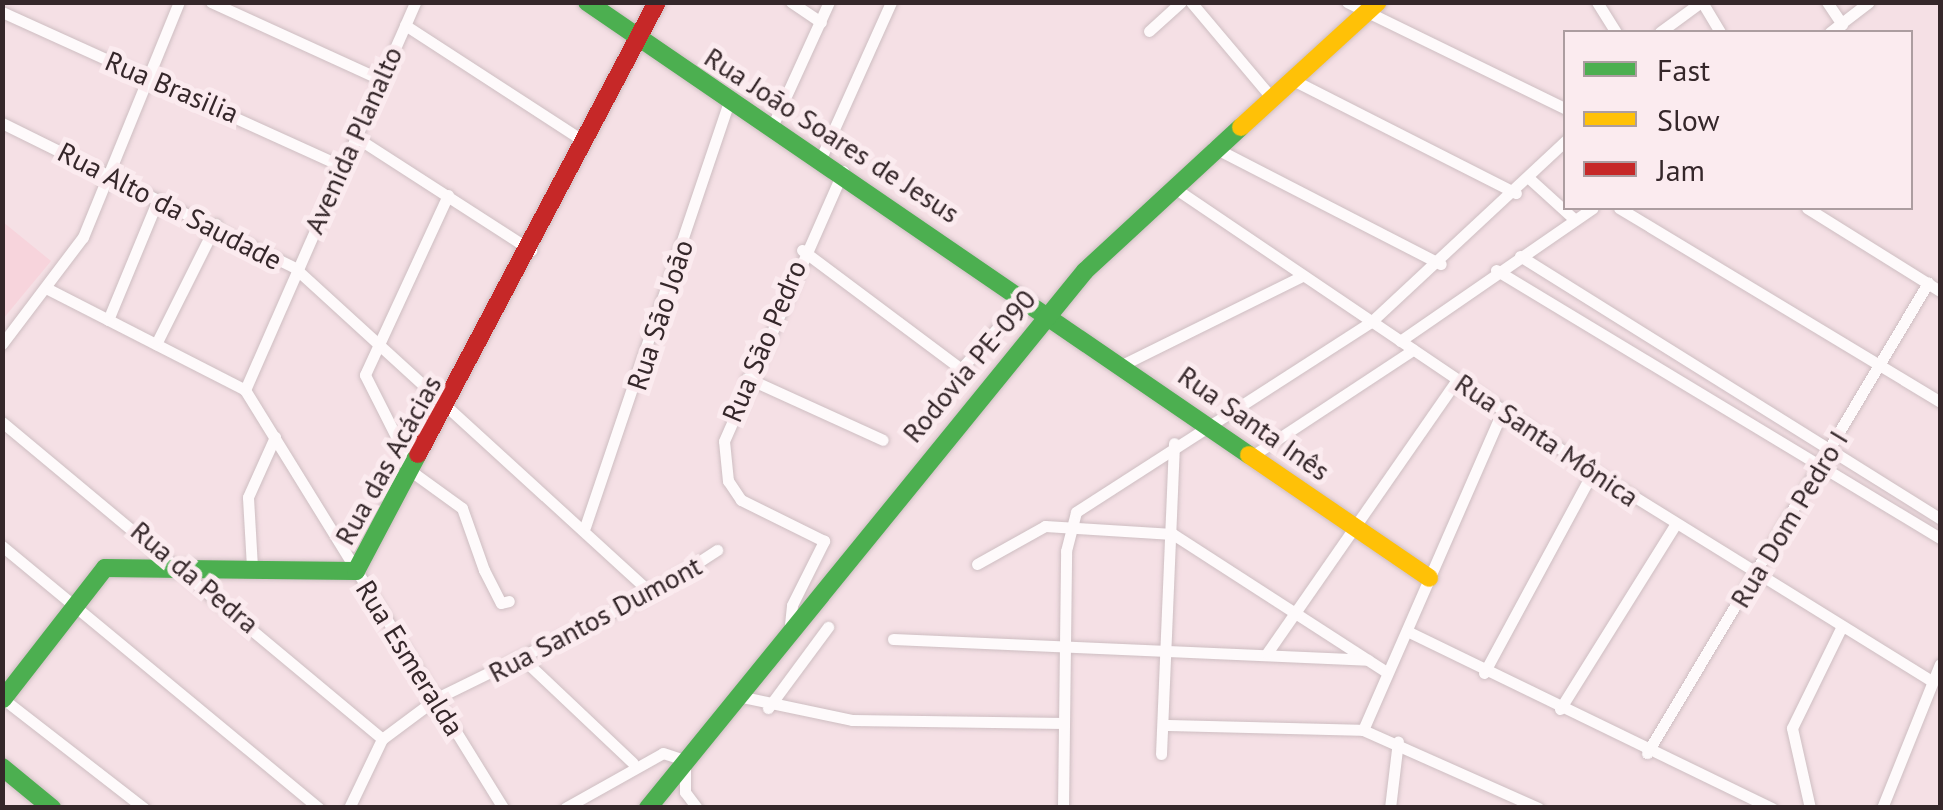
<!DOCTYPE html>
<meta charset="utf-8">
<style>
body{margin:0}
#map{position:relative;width:1943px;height:810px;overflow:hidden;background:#f5e0e5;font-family:"PT Sans",sans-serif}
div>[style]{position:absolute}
.built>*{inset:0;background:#f7d4dc}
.roads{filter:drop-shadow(0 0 2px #cebec2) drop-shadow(0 0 2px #cebec2)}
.street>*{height:11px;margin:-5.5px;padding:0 5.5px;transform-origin:5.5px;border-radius:5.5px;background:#fefafb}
.fast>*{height:18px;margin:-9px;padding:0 9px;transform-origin:9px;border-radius:9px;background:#4caf50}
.slow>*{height:18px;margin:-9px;padding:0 9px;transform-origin:9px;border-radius:9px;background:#ffc107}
.jam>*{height:18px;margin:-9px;padding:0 9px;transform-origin:9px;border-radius:9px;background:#c62828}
span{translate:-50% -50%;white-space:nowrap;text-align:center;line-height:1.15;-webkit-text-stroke:10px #fbebef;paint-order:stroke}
.street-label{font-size:28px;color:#35272a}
.frame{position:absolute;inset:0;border:5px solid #35272a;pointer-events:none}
.legend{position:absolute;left:1563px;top:30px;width:350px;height:180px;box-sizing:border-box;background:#fbebef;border:2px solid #ac9da0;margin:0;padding:12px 18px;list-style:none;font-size:30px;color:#35272a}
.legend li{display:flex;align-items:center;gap:20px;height:50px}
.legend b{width:50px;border:2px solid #ac9da0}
</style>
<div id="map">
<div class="built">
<i style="clip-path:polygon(3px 222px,51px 261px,3px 319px)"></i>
</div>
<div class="roads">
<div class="street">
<i style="left:211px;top:2px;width:183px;rotate:24.5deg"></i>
<i style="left:791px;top:2px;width:36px;rotate:34deg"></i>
<i style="left:1191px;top:2px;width:124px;rotate:49.9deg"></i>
<i style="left:1347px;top:2px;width:244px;rotate:26deg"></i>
<i style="left:1597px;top:2px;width:36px;rotate:58deg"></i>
<i style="left:1702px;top:2px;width:35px;rotate:59deg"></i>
<i style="left:1827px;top:2px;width:27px;rotate:56deg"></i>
<i style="left:2px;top:12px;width:371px;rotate:24.4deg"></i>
<i style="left:405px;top:25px;width:215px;rotate:33deg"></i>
<i style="left:1149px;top:31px;width:43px;rotate:-42.2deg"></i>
<i style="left:1660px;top:32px;width:51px;rotate:-36.2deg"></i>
<i style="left:1830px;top:32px;width:49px;rotate:-37.6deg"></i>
<i style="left:1293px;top:80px;width:250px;rotate:26.9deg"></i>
<i style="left:2px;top:123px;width:327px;rotate:26.3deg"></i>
<i style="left:295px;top:268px;width:482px;rotate:42.4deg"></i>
<i style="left:771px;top:129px;width:140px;rotate:-65.5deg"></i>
<i style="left:354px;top:136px;width:211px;rotate:32.8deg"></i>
<i style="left:1213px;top:147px;width:256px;rotate:27.2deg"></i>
<i style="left:821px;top:158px;width:171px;rotate:-65.8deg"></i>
<i style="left:1531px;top:180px;width:58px;rotate:42.2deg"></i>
<i style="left:1173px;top:187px;width:507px;rotate:34.07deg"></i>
<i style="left:1593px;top:471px;width:399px;rotate:31.8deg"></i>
<i style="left:448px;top:195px;width:198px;rotate:114.8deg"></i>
<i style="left:365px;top:375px;width:111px;rotate:63.2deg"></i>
<i style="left:415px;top:474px;width:58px;rotate:35.9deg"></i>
<i style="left:462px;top:508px;width:66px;rotate:70.5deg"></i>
<i style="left:484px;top:570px;width:37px;rotate:63deg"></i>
<i style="left:501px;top:603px;width:8px;rotate:-14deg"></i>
<i style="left:1619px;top:208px;width:375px;rotate:31.1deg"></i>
<i style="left:1807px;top:208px;width:157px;rotate:32deg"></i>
<i style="left:802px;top:250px;width:199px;rotate:36.8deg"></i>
<i style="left:961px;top:369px;width:96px;rotate:-48.4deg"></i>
<i style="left:1520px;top:256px;width:495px;rotate:32deg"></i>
<i style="left:1496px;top:270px;width:519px;rotate:31.12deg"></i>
<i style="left:48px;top:289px;width:221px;rotate:27.1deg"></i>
<i style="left:245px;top:390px;width:491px;rotate:58.3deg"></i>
<i style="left:108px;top:320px;width:131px;rotate:-67.5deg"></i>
<i style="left:1400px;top:341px;width:234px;rotate:-34.6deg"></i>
<i style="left:2px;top:344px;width:134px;rotate:-52.9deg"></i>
<i style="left:83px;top:237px;width:254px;rotate:-67.8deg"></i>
<i style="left:156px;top:344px;width:134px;rotate:-63.4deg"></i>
<i style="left:1124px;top:364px;width:199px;rotate:-26.3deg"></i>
<i style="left:747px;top:378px;width:149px;rotate:24.5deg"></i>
<i style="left:245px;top:390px;width:424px;rotate:-66.3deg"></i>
<i style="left:2px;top:422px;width:495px;rotate:39.8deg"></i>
<i style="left:1252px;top:456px;width:193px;rotate:-33.4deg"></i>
<i style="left:585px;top:527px;width:450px;rotate:-71.3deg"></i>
<i style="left:2px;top:546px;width:411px;rotate:39.6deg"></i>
<i style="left:977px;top:564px;width:78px;rotate:-29.2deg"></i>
<i style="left:1045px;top:526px;width:128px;rotate:3.6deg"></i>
<i style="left:1173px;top:534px;width:254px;rotate:32.9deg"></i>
<i style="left:252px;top:567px;width:70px;rotate:-93.3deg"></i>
<i style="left:248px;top:497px;width:66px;rotate:-65.8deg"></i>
<i style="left:1407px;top:631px;width:406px;rotate:25.9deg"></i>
<i style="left:789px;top:634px;width:29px;rotate:-84deg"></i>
<i style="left:792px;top:605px;width:72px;rotate:-63.4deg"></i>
<i style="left:824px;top:541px;width:93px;rotate:-153.7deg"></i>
<i style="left:741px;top:500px;width:23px;rotate:-124deg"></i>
<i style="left:728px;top:481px;width:40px;rotate:-95.7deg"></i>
<i style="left:724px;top:441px;width:295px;rotate:-66.2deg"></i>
<i style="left:893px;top:639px;width:475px;rotate:2.5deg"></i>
<i style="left:1267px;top:653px;width:333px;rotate:-55.2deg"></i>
<i style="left:523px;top:659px;width:151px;rotate:43.4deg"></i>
<i style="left:1484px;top:673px;width:230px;rotate:-61.6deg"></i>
<i style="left:738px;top:696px;width:116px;rotate:11.9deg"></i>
<i style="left:852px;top:720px;width:212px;rotate:0.8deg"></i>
<i style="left:2px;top:698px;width:180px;rotate:37.8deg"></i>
<i style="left:768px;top:708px;width:101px;rotate:-53.5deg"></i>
<i style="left:1560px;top:709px;width:217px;rotate:-58deg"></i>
<i style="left:1164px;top:725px;width:199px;rotate:1.4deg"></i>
<i style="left:1363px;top:730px;width:192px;rotate:24deg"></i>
<i style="left:1363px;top:730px;width:349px;rotate:-66.4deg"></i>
<i style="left:1647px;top:753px;width:548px;rotate:-59.13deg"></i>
<i style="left:1161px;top:754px;width:311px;rotate:-87.6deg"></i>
<i style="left:349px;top:808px;width:76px;rotate:-64.4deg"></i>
<i style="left:382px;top:739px;width:69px;rotate:-36.7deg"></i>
<i style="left:437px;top:698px;width:238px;rotate:-26.1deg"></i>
<i style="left:651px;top:593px;width:79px;rotate:-33.1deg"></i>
<i style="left:565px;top:808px;width:112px;rotate:-29.3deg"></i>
<i style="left:663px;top:753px;width:23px;rotate:18deg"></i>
<i style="left:685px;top:760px;width:32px;rotate:90deg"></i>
<i style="left:685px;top:792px;width:20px;rotate:53deg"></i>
<i style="left:1063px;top:808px;width:257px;rotate:-89.3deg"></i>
<i style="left:1066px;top:551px;width:40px;rotate:-75.6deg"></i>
<i style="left:1076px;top:512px;width:351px;rotate:-32.8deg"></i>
<i style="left:1371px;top:322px;width:267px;rotate:-43deg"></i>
<i style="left:1390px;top:808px;width:67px;rotate:-83.2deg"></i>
<i style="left:1810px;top:808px;width:82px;rotate:-102.7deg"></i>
<i style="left:1792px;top:728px;width:111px;rotate:-63.9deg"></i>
<i style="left:1882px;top:808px;width:155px;rotate:-68.1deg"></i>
</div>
<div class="fast">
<i style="left:587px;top:2px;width:802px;rotate:34.38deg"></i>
<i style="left:3px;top:699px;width:166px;rotate:-52.1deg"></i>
<i style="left:105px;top:568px;width:251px;rotate:0.7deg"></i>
<i style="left:356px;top:571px;width:132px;rotate:-62.1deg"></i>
<i style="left:2px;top:767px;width:65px;rotate:39.4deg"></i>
<i style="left:648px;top:808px;width:692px;rotate:-50.86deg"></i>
<i style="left:1085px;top:271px;width:212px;rotate:-42.7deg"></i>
</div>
<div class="slow">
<i style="left:1241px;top:127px;width:185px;rotate:-42.4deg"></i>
<i style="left:1249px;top:455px;width:218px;rotate:34.3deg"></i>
</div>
<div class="jam">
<i style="left:418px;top:454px;width:511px;rotate:-62.13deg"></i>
</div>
</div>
<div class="street-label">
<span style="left:172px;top:87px;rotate:23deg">Rua Brasilia</span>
<span style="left:832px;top:135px;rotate:33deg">Rua João Soares de Jesus</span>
<span style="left:353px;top:140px;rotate:-66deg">Avenida Planalto</span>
<span style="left:170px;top:206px;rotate:27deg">Rua Alto da Saudade</span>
<span style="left:660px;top:315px;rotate:-72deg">Rua São João</span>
<span style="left:764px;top:341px;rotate:-67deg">Rua São Pedro</span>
<span style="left:969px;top:366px;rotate:-50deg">Rodovia PE-090</span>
<span style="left:1254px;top:423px;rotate:35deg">Rua Santa Inês</span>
<span style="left:1547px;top:440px;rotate:34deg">Rua Santa Mônica</span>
<span style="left:388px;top:460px;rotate:-61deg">Rua das Acácias</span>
<span style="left:1789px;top:519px;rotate:-59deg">Rua Dom Pedro I</span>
<span style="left:195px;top:577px;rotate:40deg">Rua da Pedra</span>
<span style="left:595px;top:619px;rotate:-28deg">Rua Santos Dumont</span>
<span style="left:410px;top:658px;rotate:58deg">Rua Esmeralda</span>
</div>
<div class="frame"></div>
<ul class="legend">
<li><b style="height:12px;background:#4caf50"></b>Fast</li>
<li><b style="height:12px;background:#ffc107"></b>Slow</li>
<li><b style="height:12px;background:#c62828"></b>Jam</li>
</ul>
</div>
